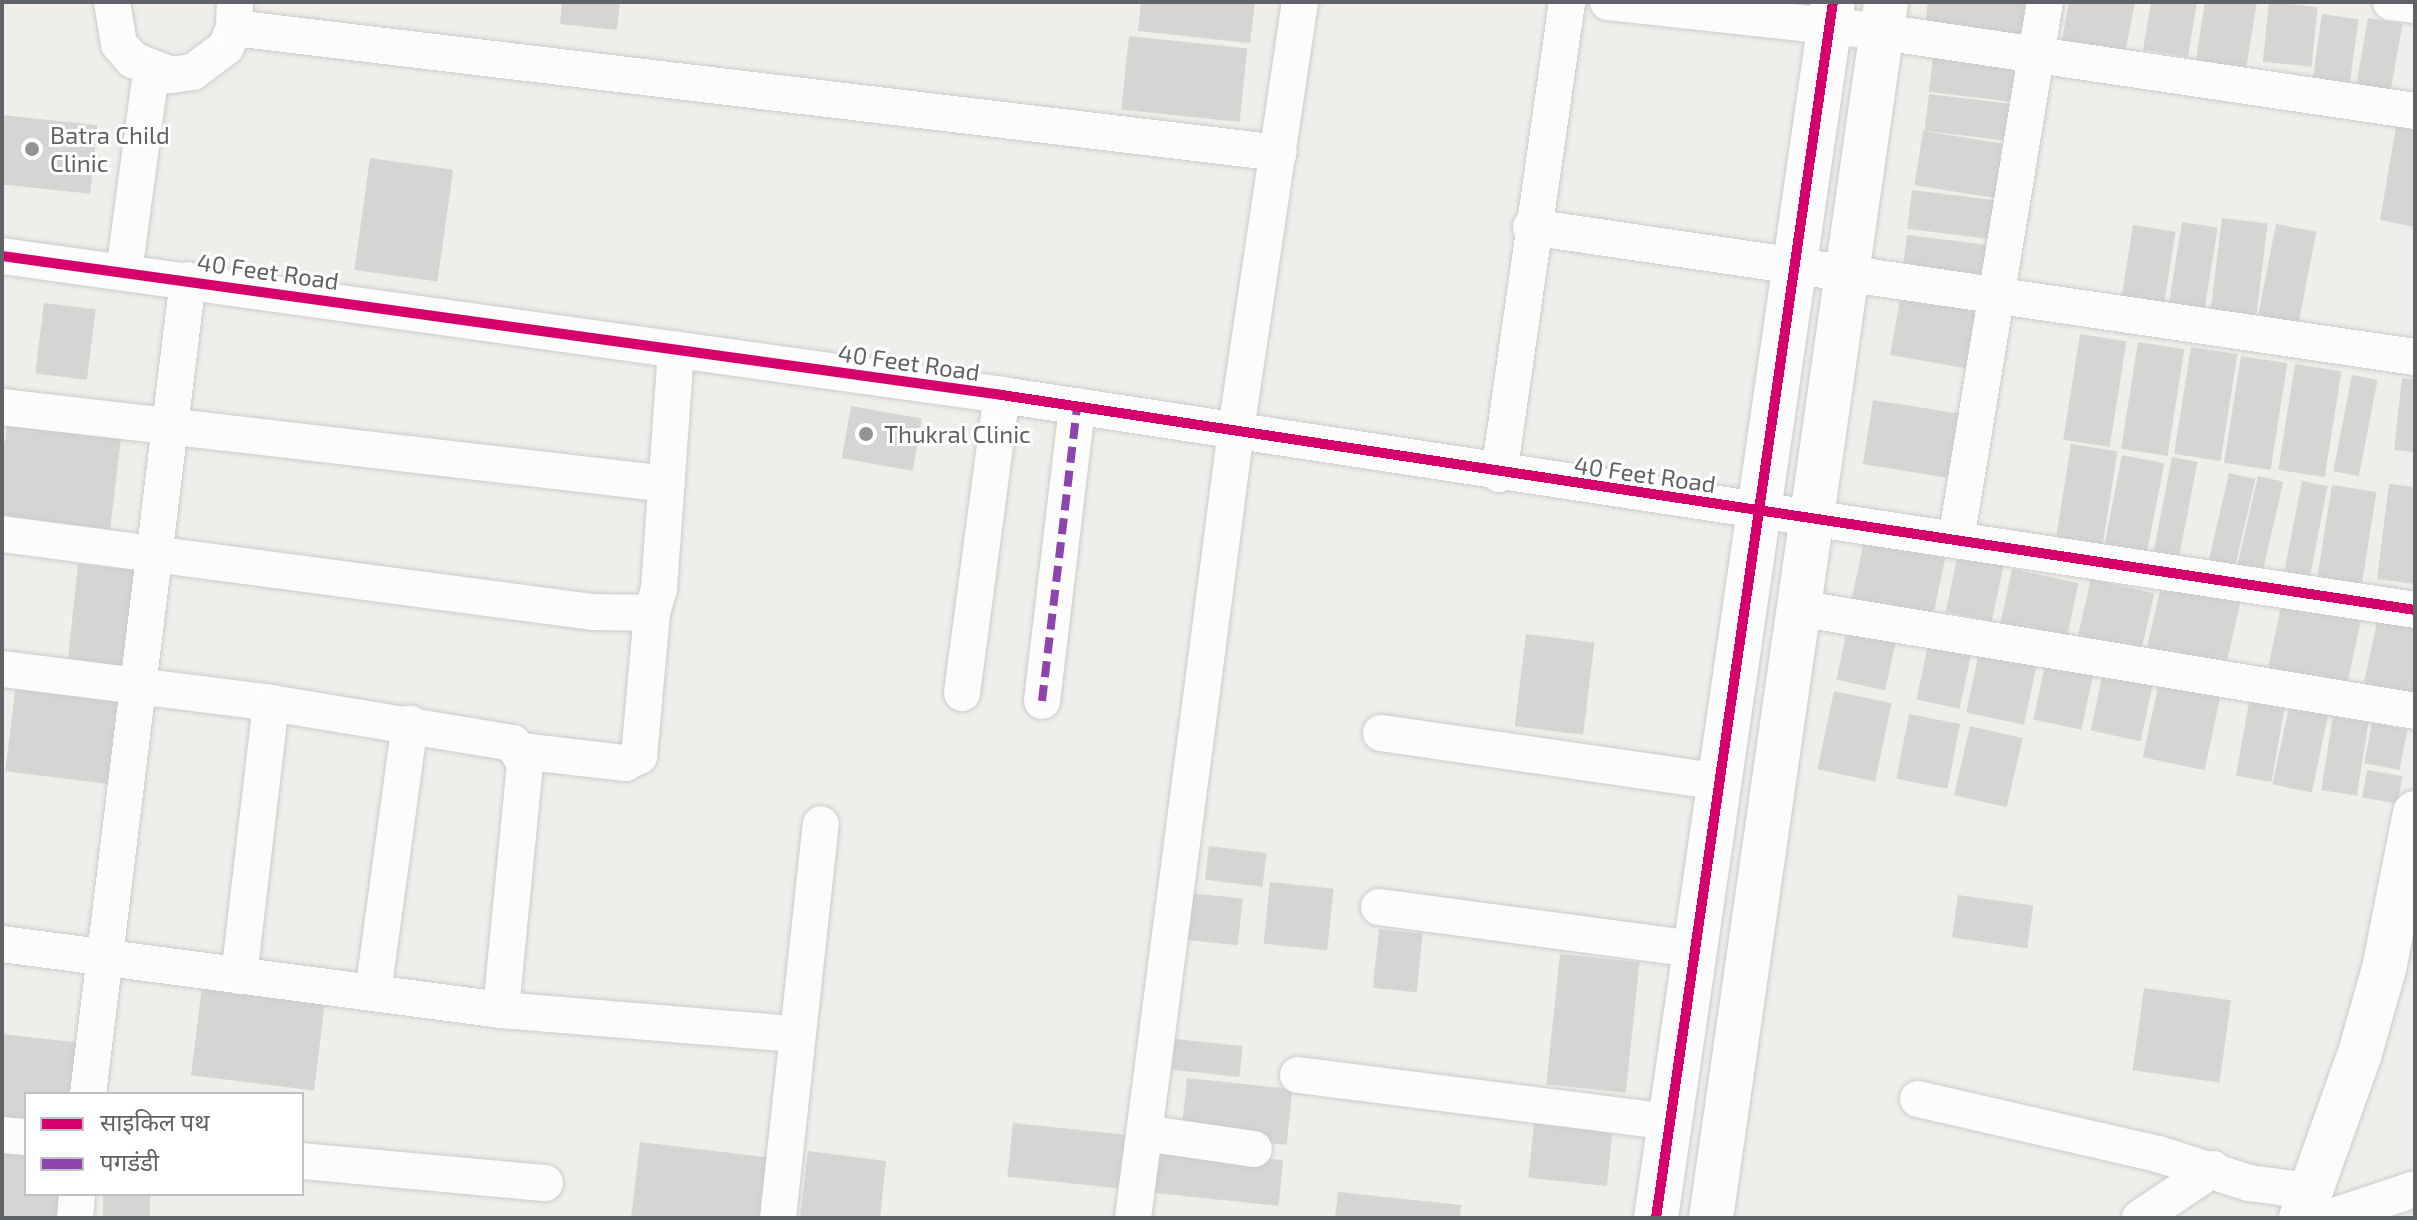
<!DOCTYPE html>
<meta charset="utf-8">
<style>
body{margin:0}
#map{position:relative;width:2417px;height:1220px;overflow:hidden;background:#efeeea;font-family:"Exo 2","Noto Sans Devanagari",sans-serif}
div>[style]{position:absolute}
.building>*{inset:0;background:#d6d5d3;transform-origin:0 0}
.roads{filter:drop-shadow(0 0 2px #cbcccc) drop-shadow(0 0 2px #cbcccc)}
.minor>*{height:36px;margin:-18px;padding:0 18px;transform-origin:18px;border-radius:18px;background:#fdfcfc}
.tertiary>*{height:44px;margin:-22px;padding:0 22px;transform-origin:22px;border-radius:22px;background:#fdfcfc}
.quiet>*{height:8px;margin-top:-4px;transform-origin:0;background:repeating-linear-gradient(90deg,#8e44ad 0 16px,transparent 0 24px)}
.cycleway>*{height:10px;margin:-5px;padding:0 5px;transform-origin:5px;border-radius:5px;background:#d6006c}
.dots>*{width:22px;height:22px;translate:-50% -50%;box-sizing:border-box;border:4px solid #fff;border-radius:50%}
span{translate:-50% -50%;white-space:nowrap;text-align:center;line-height:1.15;-webkit-text-stroke:6px #fff;paint-order:stroke}
.poi-label{font-size:24px;color:#5f6368}
.left{translate:0 -50%;text-align:left}
.street-label{font-size:24px;color:#5f6368}
.frame{position:absolute;inset:0;border:4px solid #5f6368;pointer-events:none}
.legend{position:absolute;left:24px;top:1092px;width:280px;height:104px;box-sizing:border-box;background:#fff;border:2px solid #bfc1c3;margin:0;padding:10px 14px;list-style:none;font-size:24px;color:#5f6368}
.legend li{display:flex;align-items:center;gap:16px;height:40px}
.legend b{width:40px;border:2px solid #bfc1c3}
</style>
<div id="map">
<div class="building">
<i style="clip-path:polygon(562px 2px,620px 2px,617px 30px,560px 24px)"></i>
<i style="clip-path:polygon(1141px 2px,1255px 2px,1250px 43px,1138px 31px)"></i>
<i style="clip-path:polygon(1928px 2px,2028px 2px,2022px 39px,1925px 25px)"></i>
<i style="clip-path:polygon(2069px 2px,2135px 2px,2124px 58px,2061px 45px)"></i>
<i style="clip-path:polygon(2151px 2px,2197px 2px,2188px 57px,2143px 50px)"></i>
<i style="clip-path:polygon(2205px 2px,2257px 2px,2246px 69px,2196px 60px)"></i>
<i style="left:2269px;top:2px;width:49px;height:60px;rotate:6deg"></i>
<i style="left:2322px;top:14px;width:37px;height:65px;rotate:8deg"></i>
<i style="left:2368px;top:18px;width:35px;height:69px;rotate:10deg"></i>
<i style="left:1129px;top:36px;width:119px;height:74px;rotate:6deg"></i>
<i style="left:1934px;top:49px;width:91px;height:43px;rotate:7deg"></i>
<i style="left:1929px;top:94px;width:89px;height:37px;rotate:7deg"></i>
<i style="left:2px;top:115px;width:96px;height:69px;rotate:6deg"></i>
<i style="clip-path:polygon(2397px 121px,2415px 125px,2415px 227px,2380px 220px)"></i>
<i style="left:1923px;top:131px;width:85px;height:55px;rotate:9deg"></i>
<i style="left:370px;top:158px;width:84px;height:113px;rotate:8deg"></i>
<i style="left:1912px;top:190px;width:94px;height:39px;rotate:7deg"></i>
<i style="left:2222px;top:218px;width:46px;height:98px;rotate:7deg"></i>
<i style="left:2182px;top:222px;width:36px;height:87px;rotate:9deg"></i>
<i style="left:2276px;top:224px;width:41px;height:102px;rotate:11deg"></i>
<i style="left:2133px;top:225px;width:43px;height:74px;rotate:9deg"></i>
<i style="left:1907px;top:235px;width:92px;height:36px;rotate:7deg"></i>
<i style="left:1903px;top:282px;width:92px;height:74px;rotate:10deg"></i>
<i style="left:44px;top:303px;width:52px;height:71px;rotate:7deg"></i>
<i style="left:2080px;top:334px;width:47px;height:107px;rotate:9deg"></i>
<i style="left:2138px;top:342px;width:47px;height:108px;rotate:9deg"></i>
<i style="left:2191px;top:347px;width:47px;height:108px;rotate:9deg"></i>
<i style="left:2241px;top:356px;width:47px;height:108px;rotate:9deg"></i>
<i style="left:2295px;top:364px;width:47px;height:107px;rotate:9deg"></i>
<i style="left:2352px;top:375px;width:26px;height:98px;rotate:11deg"></i>
<i style="clip-path:polygon(2402px 378px,2415px 380px,2415px 452px,2394px 450px)"></i>
<i style="left:1873px;top:400px;width:104px;height:65px;rotate:9deg"></i>
<i style="left:851px;top:406px;width:72px;height:53px;rotate:10deg"></i>
<i style="left:8px;top:416px;width:115px;height:100px;rotate:7deg"></i>
<i style="left:2071px;top:444px;width:47px;height:108px;rotate:9deg"></i>
<i style="left:2122px;top:455px;width:43px;height:98px;rotate:11deg"></i>
<i style="left:2172px;top:457px;width:26px;height:99px;rotate:11deg"></i>
<i style="left:2229px;top:473px;width:27px;height:99px;rotate:13deg"></i>
<i style="left:2258px;top:476px;width:26px;height:99px;rotate:13deg"></i>
<i style="left:2302px;top:481px;width:26px;height:99px;rotate:11deg"></i>
<i style="clip-path:polygon(2389px 484px,2415px 487px,2415px 584px,2377px 579px)"></i>
<i style="left:2332px;top:485px;width:45px;height:104px;rotate:9deg"></i>
<i style="left:1866px;top:532px;width:83px;height:76px;rotate:12deg"></i>
<i style="left:1958px;top:554px;width:47px;height:59px;rotate:12deg"></i>
<i style="left:78px;top:564px;width:64px;height:99px;rotate:6deg"></i>
<i style="left:2012px;top:569px;width:68px;height:62px;rotate:12deg"></i>
<i style="left:2163px;top:578px;width:81px;height:76px;rotate:13deg"></i>
<i style="left:2091px;top:579px;width:65px;height:67px;rotate:13deg"></i>
<i style="left:2282px;top:602px;width:81px;height:73px;rotate:12deg"></i>
<i style="clip-path:polygon(2378px 618px,2415px 625px,2415px 702px,2362px 691px)"></i>
<i style="left:1848px;top:625px;width:50px;height:56px;rotate:12deg"></i>
<i style="left:1526px;top:634px;width:69px;height:93px;rotate:7deg"></i>
<i style="left:1930px;top:636px;width:44px;height:65px;rotate:12deg"></i>
<i style="left:1981px;top:643px;width:59px;height:71px;rotate:12deg"></i>
<i style="left:2047px;top:656px;width:49px;height:65px;rotate:12deg"></i>
<i style="left:2104px;top:668px;width:51px;height:64px;rotate:12deg"></i>
<i style="left:2160px;top:677px;width:63px;height:82px;rotate:12deg"></i>
<i style="left:16px;top:684px;width:106px;height:88px;rotate:7deg"></i>
<i style="left:1834px;top:691px;width:59px;height:80px;rotate:12deg"></i>
<i style="left:2249px;top:702px;width:36px;height:75px;rotate:10deg"></i>
<i style="left:2289px;top:707px;width:40px;height:79px;rotate:12deg"></i>
<i style="left:1909px;top:714px;width:52px;height:66px;rotate:11deg"></i>
<i style="left:2333px;top:716px;width:36px;height:75px;rotate:9deg"></i>
<i style="left:2372px;top:723px;width:36px;height:41px;rotate:11deg"></i>
<i style="left:1970px;top:726px;width:54px;height:71px;rotate:13deg"></i>
<i style="left:2367px;top:770px;width:36px;height:28px;rotate:10deg"></i>
<i style="left:1209px;top:846px;width:58px;height:34px;rotate:7deg"></i>
<i style="left:1270px;top:882px;width:64px;height:62px;rotate:6deg"></i>
<i style="left:1190px;top:893px;width:53px;height:47px;rotate:6deg"></i>
<i style="left:1958px;top:895px;width:76px;height:43px;rotate:8deg"></i>
<i style="left:1379px;top:929px;width:44px;height:59px;rotate:6deg"></i>
<i style="left:1560px;top:954px;width:80px;height:131px;rotate:6deg"></i>
<i style="left:202px;top:986px;width:124px;height:90px;rotate:7deg"></i>
<i style="left:2144px;top:988px;width:88px;height:83px;rotate:8deg"></i>
<i style="clip-path:polygon(2px 1034px,82px 1043px,76px 1094px,26px 1094px,26px 1128px,2px 1125px)"></i>
<i style="left:1175px;top:1039px;width:68px;height:31px;rotate:6deg"></i>
<i style="left:1187px;top:1078px;width:106px;height:56px;rotate:6deg"></i>
<i style="left:1535px;top:1114px;width:79px;height:64px;rotate:6deg"></i>
<i style="left:1013px;top:1123px;width:120px;height:54px;rotate:6deg"></i>
<i style="clip-path:polygon(640px 1142px,773px 1158px,766px 1218px,631px 1218px)"></i>
<i style="clip-path:polygon(2px 1146px,26px 1149px,26px 1194px,72px 1194px,69px 1218px,2px 1218px)"></i>
<i style="left:1158px;top:1147px;width:126px;height:46px;rotate:6deg"></i>
<i style="clip-path:polygon(808px 1151px,886px 1161px,880px 1218px,800px 1218px)"></i>
<i style="clip-path:polygon(1338px 1192px,1461px 1205px,1460px 1218px,1335px 1218px)"></i>
<i style="left:103px;top:1194px;width:47px;height:24px"></i>
</div>
<div class="roads">
<div class="minor">
<i style="left:112px;top:2px;width:43px;rotate:80.5deg"></i>
<i style="left:119px;top:44px;width:21px;rotate:49deg"></i>
<i style="left:133px;top:60px;width:41px;rotate:21.5deg"></i>
<i style="left:171px;top:75px;width:22px;rotate:-8deg"></i>
<i style="left:193px;top:72px;width:41px;rotate:-37.1deg"></i>
<i style="left:226px;top:47px;width:21px;rotate:-67deg"></i>
<i style="left:234px;top:28px;width:26px;rotate:-88deg"></i>
<i style="left:1608px;top:2px;width:276px;rotate:6.2deg"></i>
<i style="left:1882px;top:32px;width:539px;rotate:8.43deg"></i>
<i style="left:2391px;top:2px;width:24px;rotate:7deg"></i>
<i style="left:234px;top:28px;width:1052px;rotate:6.82deg"></i>
<i style="left:1531px;top:227px;width:894px;rotate:8.37deg"></i>
<i style="left:2px;top:256px;width:1010px;rotate:7.91deg"></i>
<i style="left:1002px;top:395px;width:1429px;rotate:8.65deg"></i>
<i style="left:124px;top:272px;width:203px;rotate:-82.3deg"></i>
<i style="left:2px;top:407px;width:669px;rotate:6.6deg"></i>
<i style="left:1499px;top:474px;width:477px;rotate:-81.8deg"></i>
<i style="left:2px;top:534px;width:596px;rotate:7.52deg"></i>
<i style="left:593px;top:612px;width:59px;rotate:1deg"></i>
<i style="left:652px;top:613px;width:26px;rotate:-74deg"></i>
<i style="left:659px;top:588px;width:239px;rotate:-85.9deg"></i>
<i style="left:1956px;top:540px;width:545px;rotate:-80.61deg"></i>
<i style="left:1797px;top:608px;width:627px;rotate:9.46deg"></i>
<i style="left:2px;top:669px;width:271px;rotate:7.2deg"></i>
<i style="left:271px;top:703px;width:245px;rotate:9.4deg"></i>
<i style="left:513px;top:743px;width:24px;rotate:60deg"></i>
<i style="left:525px;top:764px;width:247px;rotate:95.6deg"></i>
<i style="left:962px;top:693px;width:301px;rotate:-82.4deg"></i>
<i style="left:1042px;top:701px;width:297px;rotate:-83.2deg"></i>
<i style="left:1381px;top:733px;width:342px;rotate:8.2deg"></i>
<i style="left:521px;top:751px;width:105px;rotate:6.6deg"></i>
<i style="left:625px;top:763px;width:16px;rotate:-27deg"></i>
<i style="left:639px;top:756px;width:144px;rotate:-84.8deg"></i>
<i style="left:1379px;top:907px;width:319px;rotate:7.6deg"></i>
<i style="left:2px;top:944px;width:503px;rotate:7.53deg"></i>
<i style="left:501px;top:1010px;width:295px;rotate:4.7deg"></i>
<i style="left:239px;top:976px;width:275px;rotate:-83.3deg"></i>
<i style="left:373px;top:993px;width:272px;rotate:-82.2deg"></i>
<i style="left:1298px;top:1075px;width:375px;rotate:7.2deg"></i>
<i style="left:88px;top:1094px;width:820px;rotate:-83deg"></i>
<i style="left:1918px;top:1099px;width:246px;rotate:12.9deg"></i>
<i style="left:2158px;top:1154px;width:96px;rotate:17.7deg"></i>
<i style="left:2249px;top:1183px;width:45px;rotate:7.6deg"></i>
<i style="left:1144px;top:1133px;width:111px;rotate:8.3deg"></i>
<i style="left:2px;top:1135px;width:24px;rotate:5deg"></i>
<i style="left:302px;top:1161px;width:244px;rotate:5.2deg"></i>
<i style="left:2334px;top:1216px;width:85px;rotate:-18.4deg"></i>
<i style="left:75px;top:1218px;width:24px;rotate:-85deg"></i>
<i style="left:778px;top:1218px;width:396px;rotate:-83.8deg"></i>
<i style="left:1133px;top:1218px;width:795px;rotate:-82.55deg"></i>
<i style="left:1236px;top:430px;width:433px;rotate:-81.5deg"></i>
<i style="left:2140px;top:1218px;width:88px;rotate:-33.9deg"></i>
</div>
<div class="tertiary">
<i style="left:1656px;top:1218px;width:1229px;rotate:-81.72deg"></i>
<i style="left:1711px;top:1218px;width:1229px;rotate:-81.81deg"></i>
<i style="left:2301px;top:1218px;width:175px;rotate:-70.3deg"></i>
<i style="left:2360px;top:1053px;width:87px;rotate:-74.1deg"></i>
<i style="left:2384px;top:969px;width:159px;rotate:-78.8deg"></i>
</div>
</div>
<div class="quiet">
<i style="left:1042px;top:701px;width:297px;rotate:-83.2deg"></i>
</div>
<div class="cycleway">
<i style="left:2px;top:256px;width:1010px;rotate:7.91deg"></i>
<i style="left:1002px;top:395px;width:1429px;rotate:8.65deg"></i>
<i style="left:1656px;top:1218px;width:1229px;rotate:-81.72deg"></i>
</div>
<div class="dots">
<i style="left:32px;top:149px;background:#919496"></i>
<i style="left:866px;top:434px;background:#919496"></i>
</div>
<div class="poi-label">
<span class="left" style="left:50px;top:149px">Batra Child<br>Clinic</span>
<span class="left" style="left:884px;top:434px">Thukral Clinic</span>
</div>
<div class="street-label">
<span style="left:268px;top:271px;rotate:8deg">40 Feet Road</span>
<span style="left:909px;top:362px;rotate:8deg">40 Feet Road</span>
<span style="left:1645px;top:474px;rotate:8deg">40 Feet Road</span>
</div>
<div class="frame"></div>
<ul class="legend">
<li><b style="height:10px;background:#d6006c"></b>साइकिल पथ</li>
<li><b style="height:10px;background:#8e44ad"></b>पगडंडी</li>
</ul>
</div>
